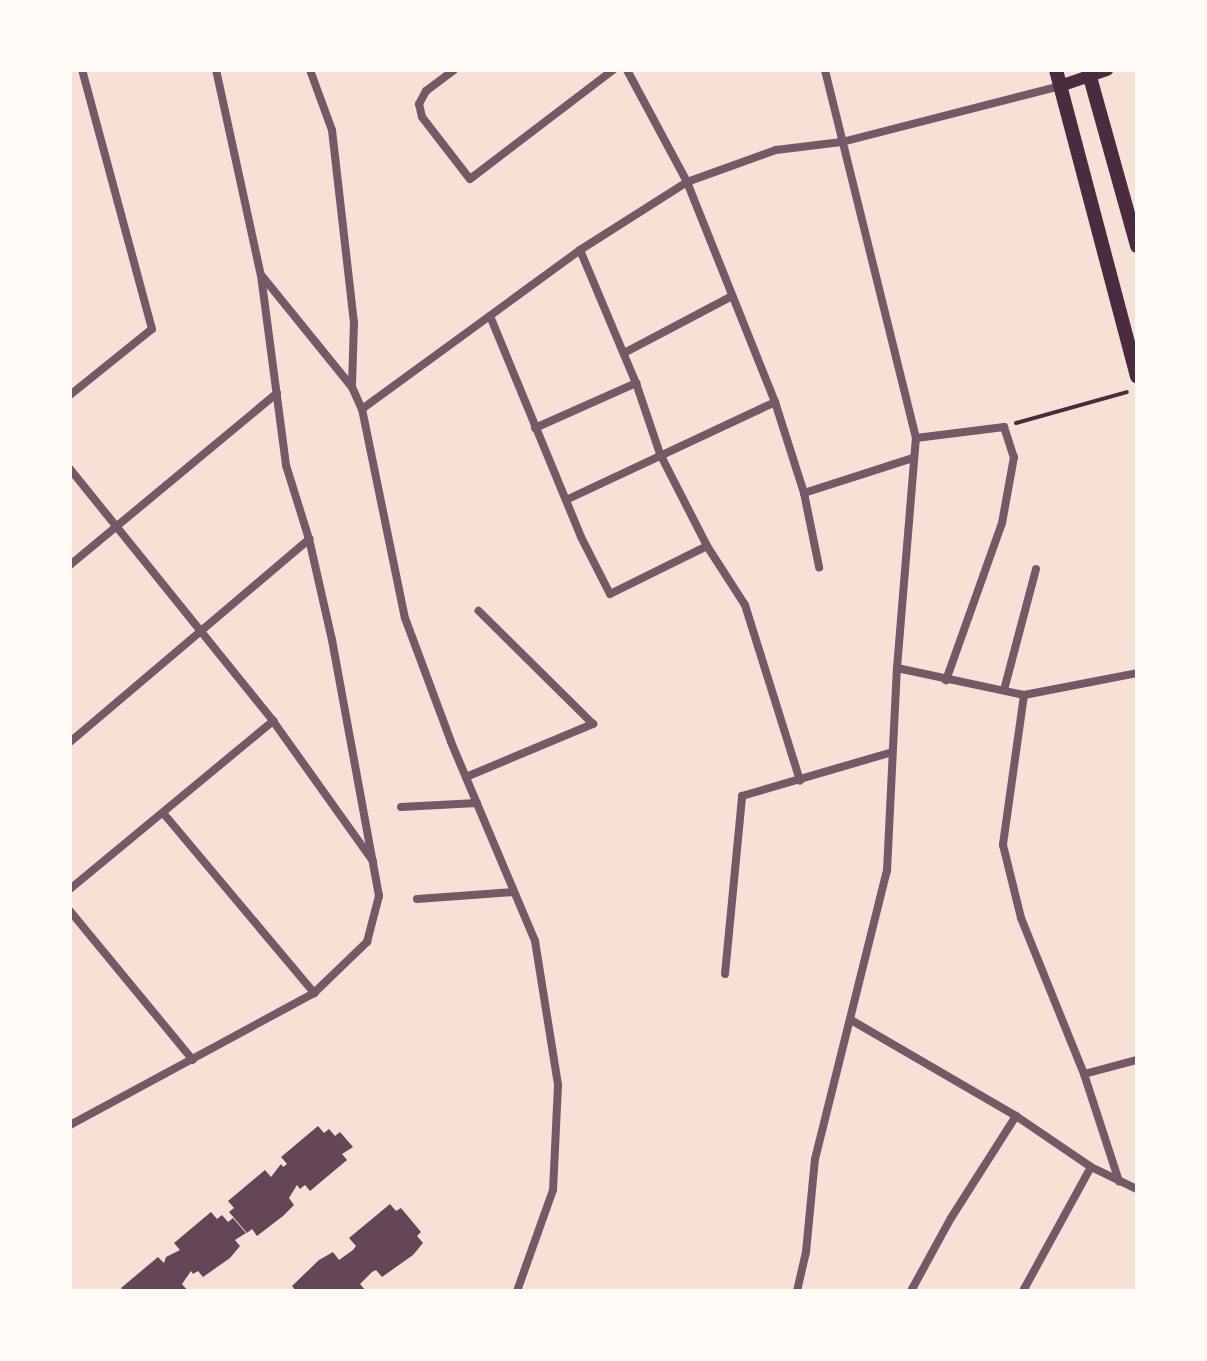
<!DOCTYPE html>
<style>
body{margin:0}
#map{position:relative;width:1207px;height:1361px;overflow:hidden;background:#f7e1d7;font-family:"Titillium Web",sans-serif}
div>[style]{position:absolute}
.building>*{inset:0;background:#644757}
.path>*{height:4px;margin:-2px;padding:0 2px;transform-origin:2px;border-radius:2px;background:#4a2c40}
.minor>*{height:8px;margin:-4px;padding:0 4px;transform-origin:4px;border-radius:4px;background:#755966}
.secondary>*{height:12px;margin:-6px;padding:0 6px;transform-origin:6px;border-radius:6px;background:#4a2c40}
.primary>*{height:14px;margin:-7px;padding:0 7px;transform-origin:7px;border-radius:7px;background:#4a2c40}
span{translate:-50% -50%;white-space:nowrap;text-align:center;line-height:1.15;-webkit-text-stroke:8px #fffaf5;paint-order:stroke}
.frame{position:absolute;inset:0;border:72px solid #fffaf5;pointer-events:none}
</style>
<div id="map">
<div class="building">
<i style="clip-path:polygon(318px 1126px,324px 1133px,329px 1129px,335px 1136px,340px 1132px,353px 1147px,342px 1154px,347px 1160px,310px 1191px,305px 1185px,300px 1189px,297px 1185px,289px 1198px,294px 1205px,283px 1216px,257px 1236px,252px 1229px,247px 1233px,229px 1212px,234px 1208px,228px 1201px,265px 1170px,271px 1177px,281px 1164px,283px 1167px,287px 1164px,281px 1157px)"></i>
<i style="clip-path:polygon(390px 1204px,396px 1211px,401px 1208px,421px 1232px,417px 1236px,423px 1243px,413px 1255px,382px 1277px,376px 1270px,372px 1272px,360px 1284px,366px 1291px,296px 1291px,292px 1286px,319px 1260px,333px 1252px,339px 1260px,353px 1250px,356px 1246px,349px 1238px)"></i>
<i style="clip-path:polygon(211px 1212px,217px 1219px,222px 1215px,228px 1222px,233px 1218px,246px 1233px,235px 1240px,240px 1246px,230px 1258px,203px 1277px,198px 1271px,193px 1274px,191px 1271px,182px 1284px,188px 1291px,124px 1291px,121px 1288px,158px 1257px,164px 1263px,166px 1257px,180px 1250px,174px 1243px)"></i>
</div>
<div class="path">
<i style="left:1016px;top:423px;width:115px;rotate:-15.6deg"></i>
</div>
<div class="minor">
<i style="left:310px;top:70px;width:64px;rotate:69.9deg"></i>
<i style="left:332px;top:130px;width:193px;rotate:83.5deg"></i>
<i style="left:354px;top:322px;width:64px;rotate:91.8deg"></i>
<i style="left:454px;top:70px;width:35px;rotate:143deg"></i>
<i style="left:426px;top:91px;width:15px;rotate:118deg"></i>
<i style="left:419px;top:104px;width:13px;rotate:77deg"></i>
<i style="left:422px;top:117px;width:78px;rotate:52.3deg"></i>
<i style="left:470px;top:179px;width:180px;rotate:-37.3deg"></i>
<i style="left:627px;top:70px;width:127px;rotate:61.8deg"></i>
<i style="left:687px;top:182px;width:237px;rotate:68.2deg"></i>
<i style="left:775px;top:402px;width:96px;rotate:72.3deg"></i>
<i style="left:804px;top:493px;width:76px;rotate:78.5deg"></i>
<i style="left:580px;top:250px;width:144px;rotate:67.2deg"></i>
<i style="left:636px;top:383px;width:75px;rotate:71.3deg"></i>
<i style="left:660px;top:454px;width:103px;rotate:62.9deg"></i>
<i style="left:707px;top:546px;width:70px;rotate:57.2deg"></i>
<i style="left:745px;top:605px;width:184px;rotate:72.6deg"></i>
<i style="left:262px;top:276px;width:143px;rotate:51deg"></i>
<i style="left:352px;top:387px;width:24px;rotate:66deg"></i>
<i style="left:362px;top:409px;width:213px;rotate:78.4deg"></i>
<i style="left:405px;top:618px;width:132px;rotate:69.6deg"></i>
<i style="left:451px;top:742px;width:216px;rotate:67.1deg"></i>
<i style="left:535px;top:941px;width:146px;rotate:80.9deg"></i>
<i style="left:558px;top:1085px;width:105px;rotate:92.7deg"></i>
<i style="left:553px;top:1190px;width:107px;rotate:109.6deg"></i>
<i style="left:490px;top:316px;width:239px;rotate:67.6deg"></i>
<i style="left:581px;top:537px;width:64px;rotate:63deg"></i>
<i style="left:610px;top:594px;width:108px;rotate:-26.3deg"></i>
<i style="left:624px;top:353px;width:122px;rotate:-27.8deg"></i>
<i style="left:70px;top:395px;width:105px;rotate:-38.8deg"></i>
<i style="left:152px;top:329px;width:268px;rotate:-105.1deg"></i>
<i style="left:362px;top:409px;width:270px;rotate:-36.1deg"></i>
<i style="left:580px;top:250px;width:127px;rotate:-32.4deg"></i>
<i style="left:687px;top:182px;width:95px;rotate:-19.8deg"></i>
<i style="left:776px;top:150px;width:66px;rotate:-6.9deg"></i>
<i style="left:842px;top:142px;width:225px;rotate:-14.4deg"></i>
<i style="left:535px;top:428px;width:111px;rotate:-24deg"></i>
<i style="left:916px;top:438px;width:89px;rotate:-7.1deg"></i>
<i style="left:1004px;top:427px;width:32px;rotate:72deg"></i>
<i style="left:1014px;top:457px;width:67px;rotate:100.3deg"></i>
<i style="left:1002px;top:523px;width:167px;rotate:109.6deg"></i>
<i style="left:70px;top:469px;width:324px;rotate:51.1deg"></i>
<i style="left:273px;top:721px;width:172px;rotate:54.5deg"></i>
<i style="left:804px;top:493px;width:114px;rotate:-17.8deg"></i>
<i style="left:566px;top:500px;width:231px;rotate:-25.1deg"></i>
<i style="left:70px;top:565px;width:269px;rotate:-39.7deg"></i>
<i style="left:897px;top:668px;width:130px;rotate:12deg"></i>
<i style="left:1024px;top:695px;width:115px;rotate:-11deg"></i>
<i style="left:1004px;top:690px;width:125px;rotate:-75.2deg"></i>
<i style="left:1024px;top:695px;width:151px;rotate:98deg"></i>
<i style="left:1003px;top:845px;width:75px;rotate:76.1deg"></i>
<i style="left:1021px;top:918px;width:168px;rotate:68deg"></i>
<i style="left:1084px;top:1074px;width:113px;rotate:71.9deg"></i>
<i style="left:70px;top:742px;width:314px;rotate:-40.3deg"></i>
<i style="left:466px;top:777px;width:138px;rotate:-22.7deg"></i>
<i style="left:593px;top:724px;width:161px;rotate:-135.3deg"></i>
<i style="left:401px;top:807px;width:76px;rotate:-3deg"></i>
<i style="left:164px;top:814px;width:234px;rotate:50deg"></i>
<i style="left:70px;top:889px;width:264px;rotate:-39.6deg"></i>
<i style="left:417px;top:899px;width:97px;rotate:-4.1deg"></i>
<i style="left:70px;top:911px;width:193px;rotate:50.5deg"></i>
<i style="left:725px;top:974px;width:179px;rotate:-84.5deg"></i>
<i style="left:742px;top:796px;width:156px;rotate:-16.3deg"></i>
<i style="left:851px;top:1020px;width:191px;rotate:30.2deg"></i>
<i style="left:1016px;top:1116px;width:91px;rotate:34.2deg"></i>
<i style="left:1091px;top:1167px;width:51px;rotate:25.6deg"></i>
<i style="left:1084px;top:1074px;width:55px;rotate:-14.8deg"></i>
<i style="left:70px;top:1125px;width:277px;rotate:-28.4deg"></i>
<i style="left:314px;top:993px;width:74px;rotate:-43.9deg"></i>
<i style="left:367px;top:942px;width:48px;rotate:-75.4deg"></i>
<i style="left:379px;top:896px;width:260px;rotate:-100.4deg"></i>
<i style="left:332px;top:640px;width:104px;rotate:-102.8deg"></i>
<i style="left:309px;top:539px;width:77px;rotate:-107.3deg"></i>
<i style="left:286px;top:465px;width:191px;rotate:-97.5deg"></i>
<i style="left:261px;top:276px;width:211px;rotate:-102.3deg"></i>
<i style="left:797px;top:1291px;width:40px;rotate:-77deg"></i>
<i style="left:806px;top:1252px;width:93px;rotate:-84.5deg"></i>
<i style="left:815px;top:1159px;width:297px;rotate:-76deg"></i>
<i style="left:887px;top:871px;width:203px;rotate:-87.2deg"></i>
<i style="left:897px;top:668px;width:231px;rotate:-85.3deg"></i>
<i style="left:916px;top:438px;width:379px;rotate:-103.9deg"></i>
<i style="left:911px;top:1291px;width:83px;rotate:-61.3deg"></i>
<i style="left:951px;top:1218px;width:121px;rotate:-57.5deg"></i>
<i style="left:1023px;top:1291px;width:141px;rotate:-61.3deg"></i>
</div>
<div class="secondary">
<i style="left:1060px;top:86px;width:50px;rotate:-18.8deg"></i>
</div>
<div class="primary">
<i style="left:1056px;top:70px;width:317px;rotate:75.2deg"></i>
<i style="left:1088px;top:70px;width:183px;rotate:74.4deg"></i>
</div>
<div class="frame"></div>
</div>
